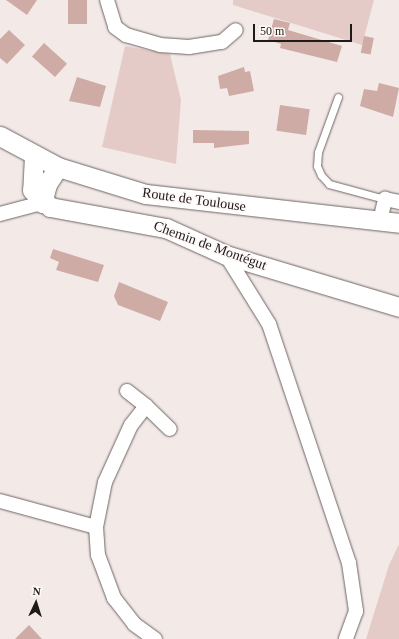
<!DOCTYPE html>
<meta charset="utf-8">
<style>
body{margin:0}
#map{position:relative;width:399px;height:639px;overflow:hidden;background:#f3eae8;font-family:Georgia,serif}
div>[style]{position:absolute}
.green>*{inset:0;background:#e5cbc8}
.building>*{inset:0;background:#cfaba6;transform-origin:0 0}
.roads{filter:drop-shadow(0 0 1px #6c6463) drop-shadow(0 0 1px #6c6463)}
.lane>*{height:7px;margin:-3.5px;padding:0 3.5px;transform-origin:3.5px;border-radius:3.5px;background:#fff}
.street>*{height:14px;margin:-7px;padding:0 7px;transform-origin:7px;border-radius:7px;background:#fff}
.secondary>*{height:19px;margin:-9.5px;padding:0 9.5px;transform-origin:9.5px;border-radius:9.5px;background:#fff}
span{translate:-50% -50%;white-space:nowrap;text-align:center;line-height:1.15;-webkit-text-stroke:3.5px #fef8f7;paint-order:stroke}
.street-label{font-size:14px;color:#1d1a19}
.north{position:absolute;left:16px;top:583px;width:40px;height:40px;-webkit-text-stroke:3px #fef8f7;paint-order:stroke;rotate:4deg;font-size:11px;font-weight:700;line-height:16px;text-align:center;color:#1d1a19}
.north::after{content:'';display:block;margin:auto;width:14px;height:18px;background:#1d1a19;clip-path:polygon(50% 0,100% 100%,50% 72%,0 100%)}
.scale{position:absolute;left:253px;top:24px;width:99px;height:18px;box-sizing:border-box;border:2px solid #1d1a19;border-top:0;padding-left:5px;font-size:12px;line-height:14px;white-space:nowrap;color:#1d1a19;-webkit-text-stroke:3px #fef8f7;paint-order:stroke}
</style>
<div id="map">
<div class="green">
<i style="clip-path:polygon(233px 0,374px 0,362px 45px,233px 5px)"></i>
<i style="clip-path:polygon(125px 46px,170px 54px,181px 100px,176px 164px,102px 147px)"></i>
<i style="clip-path:polygon(399px 544px,399px 639px,366px 639px,389px 565px)"></i>
</div>
<div class="building">
<i style="clip-path:polygon(6px 0,37px 0,27px 15px)"></i>
<i style="left:68px;top:0;width:19px;height:24px"></i>
<i style="clip-path:polygon(274px 19px,290px 23px,288px 30px,342px 46px,337px 62px,280px 48px,281px 44px,268px 40px)"></i>
<i style="clip-path:polygon(9px 30px,25px 45px,7px 64px,0 58px,0 39px)"></i>
<i style="left:364px;top:36px;width:10px;height:17px;rotate:11deg"></i>
<i style="left:44px;top:43px;width:31px;height:18px;rotate:42deg"></i>
<i style="clip-path:polygon(244px 67px,245px 72px,250px 71px,254px 91px,229px 96px,227px 88px,220px 89px,218px 76px)"></i>
<i style="clip-path:polygon(77px 77px,106px 86px,100px 107px,69px 101px)"></i>
<i style="clip-path:polygon(379px 83px,399px 88px,393px 117px,360px 106px,364px 89px,377px 91px)"></i>
<i style="left:280px;top:105px;width:30px;height:26px;rotate:8deg"></i>
<i style="clip-path:polygon(193px 130px,249px 131px,249px 144px,214px 148px,214px 143px,193px 143px)"></i>
<i style="clip-path:polygon(53px 249px,104px 265px,98px 282px,56px 270px,59px 262px,50px 258px)"></i>
<i style="clip-path:polygon(119px 282px,168px 302px,160px 321px,118px 305px,114px 296px)"></i>
<i style="clip-path:polygon(29px 625px,42px 639px,15px 639px)"></i>
</div>
<div class="roads">
<div class="lane">
<i style="left:338px;top:97px;width:59px;rotate:110deg"></i>
<i style="left:318px;top:152px;width:14px;rotate:94deg"></i>
<i style="left:317px;top:166px;width:10px;rotate:66deg"></i>
<i style="left:321px;top:175px;width:12px;rotate:48deg"></i>
<i style="left:329px;top:184px;width:58px;rotate:15deg"></i>
</div>
<div class="street">
<i style="left:107px;top:0;width:28px;rotate:73deg"></i>
<i style="left:115px;top:27px;width:14px;rotate:36deg"></i>
<i style="left:126px;top:35px;width:35px;rotate:16deg"></i>
<i style="left:160px;top:45px;width:29px;rotate:4deg"></i>
<i style="left:189px;top:47px;width:33px;rotate:-9deg"></i>
<i style="left:222px;top:42px;width:18px;rotate:-41deg"></i>
<i style="left:0;top:214px;width:43px;rotate:-14.7deg"></i>
<i style="left:380px;top:221px;width:23px;rotate:-77deg"></i>
<i style="left:385px;top:199px;width:14px;rotate:12deg"></i>
<i style="left:226px;top:255px;width:81px;rotate:58.1deg"></i>
<i style="left:269px;top:324px;width:252px;rotate:71.5deg"></i>
<i style="left:349px;top:563px;width:49px;rotate:81.7deg"></i>
<i style="left:356px;top:611px;width:30px;rotate:110deg"></i>
<i style="left:127px;top:391px;width:24px;rotate:38deg"></i>
<i style="left:146px;top:406px;width:24px;rotate:128deg"></i>
<i style="left:131px;top:425px;width:63px;rotate:114.5deg"></i>
<i style="left:105px;top:482px;width:46px;rotate:101.3deg"></i>
<i style="left:96px;top:527px;width:28px;rotate:86deg"></i>
<i style="left:98px;top:555px;width:46px;rotate:69.6deg"></i>
<i style="left:114px;top:598px;width:33px;rotate:52deg"></i>
<i style="left:134px;top:624px;width:26px;rotate:36deg"></i>
<i style="left:146px;top:406px;width:33px;rotate:44deg"></i>
<i style="left:0;top:501px;width:99px;rotate:15.2deg"></i>
</div>
<div class="secondary">
<i style="left:0;top:136px;width:66px;rotate:28.1deg"></i>
<i style="left:58px;top:167px;width:92px;rotate:17.1deg"></i>
<i style="left:146px;top:194px;width:255px;rotate:6.5deg"></i>
<i style="left:34px;top:156px;width:34px;rotate:93deg"></i>
<i style="left:32px;top:190px;width:25px;rotate:43deg"></i>
<i style="left:50px;top:207px;width:118px;rotate:10.3deg"></i>
<i style="left:166px;top:228px;width:66px;rotate:24.2deg"></i>
<i style="left:226px;top:255px;width:181px;rotate:16.7deg"></i>
<i style="left:42px;top:203px;width:20px;rotate:-75deg"></i>
<i style="left:47px;top:184px;width:20px;rotate:-57deg"></i>
</div>
</div>
<div class="street-label">
<span style="left:194px;top:200px;rotate:8deg">Route de Toulouse</span>
<span style="left:210px;top:246px;rotate:20deg">Chemin de Montégut</span>
</div>
<div class="north">N</div>
<div class="scale">50 m</div>
</div>
